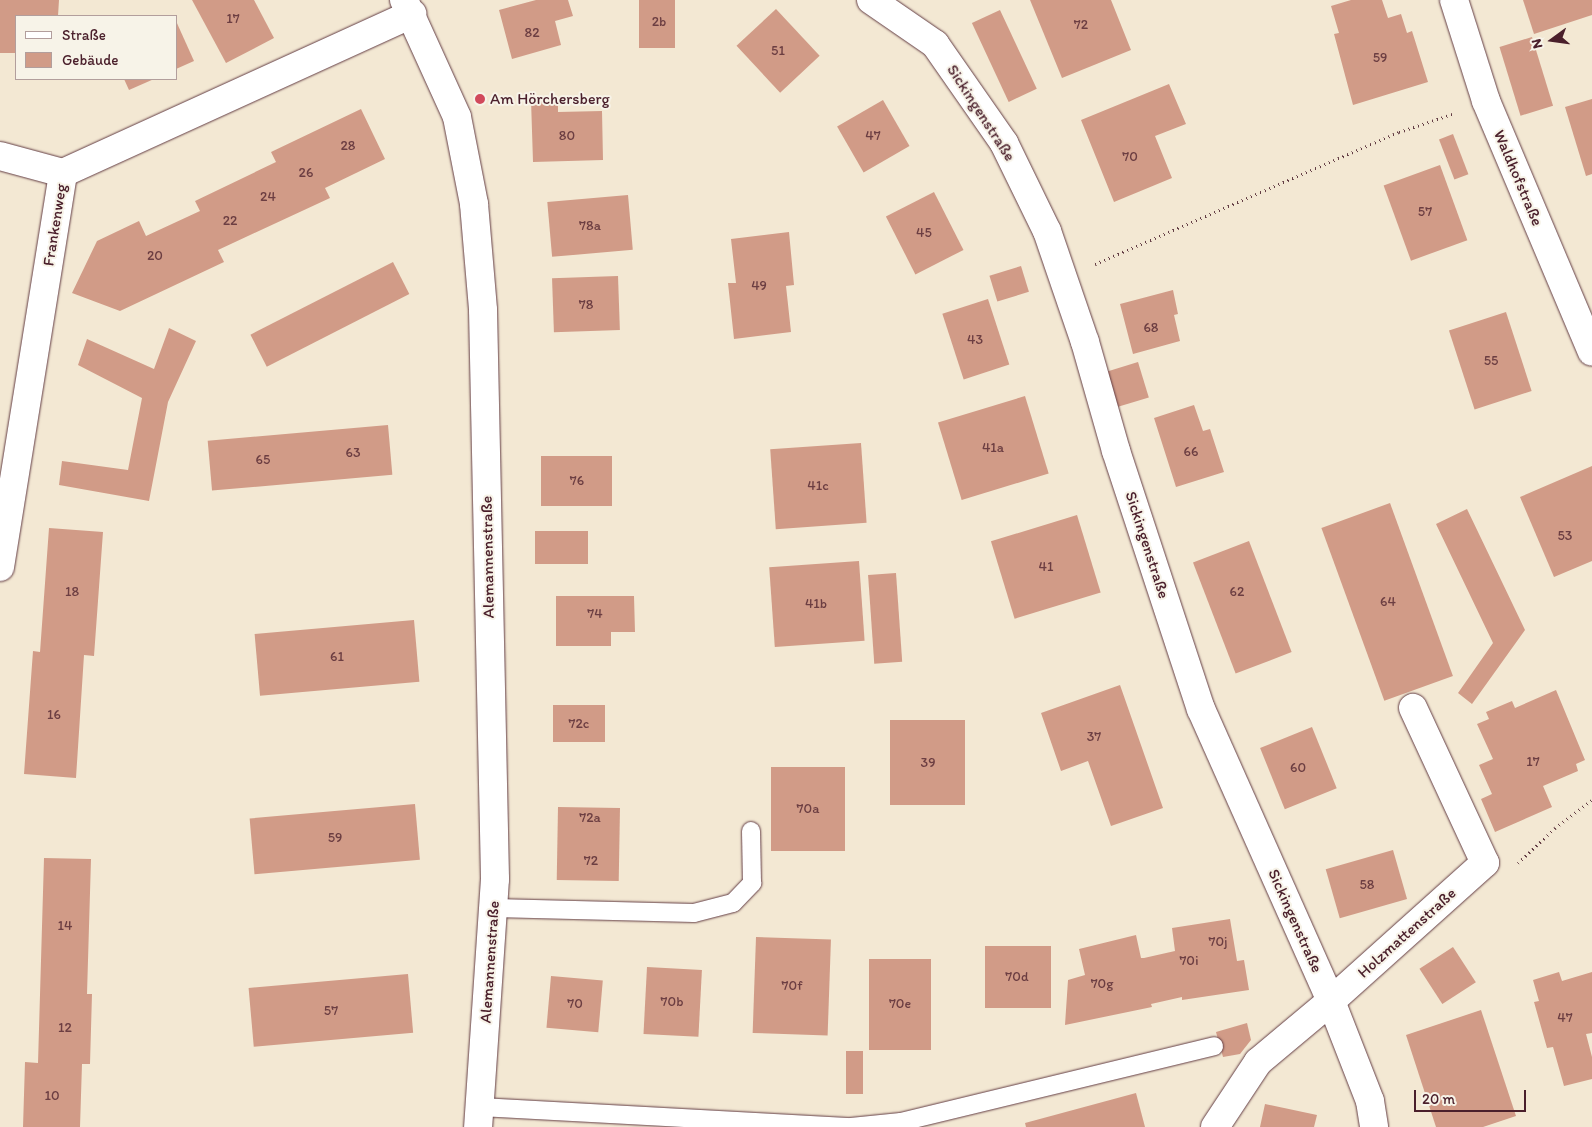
<!DOCTYPE html>
<meta charset="utf-8">
<style>
body{margin:0}
#map{position:relative;width:1592px;height:1127px;overflow:hidden;background:#f3e8d3;font-family:Itim,sans-serif}
div>[style]{position:absolute}
.building>*{inset:0;background:#d19b87;transform-origin:0 0}
.path>*{height:3px;margin-top:-1.5px;transform-origin:0;background:repeating-linear-gradient(90deg,#633d44 0 1px,transparent 0 5px)}
.roads{filter:drop-shadow(0 0 1px #633d44) drop-shadow(0 0 1px #633d44)}
.service>*{height:18px;margin:-9px;padding:0 9px;transform-origin:9px;border-radius:9px;background:#fff}
.minor>*{height:28px;margin:-14px;padding:0 14px;transform-origin:14px;border-radius:14px;background:#fff}
.dots>*{width:14px;height:14px;translate:-50% -50%;box-sizing:border-box;border:2px solid #f7f3e8;border-radius:50%}
span{translate:-50% -50%;white-space:nowrap;text-align:center;line-height:1.15;-webkit-text-stroke:4px #f7f3e8;paint-order:stroke}
.number-label{font-size:14px;color:#6c3e42}
.number-label span{-webkit-text-stroke-width:0}
.poi-label{font-size:16px;color:#4a1f2b}
.left{translate:0 -50%;text-align:left}
.street-label{font-size:16px;color:#4a1f2b}
.legend{position:absolute;left:15px;top:15px;width:162px;height:65px;box-sizing:border-box;background:#f7f3e8;border:1px solid #b29e9c;margin:0;padding:6px 9px;list-style:none;font-size:15px;color:#4a1f2b}
.legend li{display:flex;align-items:center;gap:10px;height:25px}
.legend b{width:25px;border:1px solid #b29e9c}
.north{position:absolute;left:1527px;top:15px;width:50px;height:50px;-webkit-text-stroke:4px #f7f3e8;paint-order:stroke;rotate:256deg;font-size:14px;font-weight:700;line-height:20px;text-align:center;color:#4a1f2b}
.north::after{content:'';display:block;margin:auto;width:18px;height:22px;background:#4a1f2b;clip-path:polygon(50% 0,100% 100%,50% 72%,0 100%)}
.scale{position:absolute;left:1414px;top:1090px;width:112px;height:22px;box-sizing:border-box;border:2px solid #4a1f2b;border-top:0;padding-left:6px;font-size:15px;line-height:18px;white-space:nowrap;color:#4a1f2b;-webkit-text-stroke:4px #f7f3e8;paint-order:stroke}
</style>
<div id="map">
<div class="building">
<i style="clip-path:polygon(0 0,59px 0,58px 16px,16px 16px,16px 53px,0 53px)"></i>
<i style="clip-path:polygon(192px 0,254px 0,274px 38px,226px 63px)"></i>
<i style="clip-path:polygon(536px 0,568px 0,573px 16px,555px 21px,561px 45px,512px 59px,499px 10px)"></i>
<i style="left:639px;top:0;width:36px;height:48px"></i>
<i style="clip-path:polygon(1030px 0,1111px 0,1131px 50px,1062px 78px)"></i>
<i style="clip-path:polygon(1351px 0,1382px 0,1388px 18px,1401px 14px,1407px 33px,1412px 31px,1428px 82px,1353px 105px,1334px 34px,1339px 33px,1331px 6px)"></i>
<i style="clip-path:polygon(1523px 0,1592px 0,1592px 15px,1534px 34px)"></i>
<i style="left:776px;top:9px;width:64px;height:54px;rotate:47deg"></i>
<i style="left:1000px;top:10px;width:87px;height:31px;rotate:65deg"></i>
<i style="clip-path:polygon(176px 21px,194px 61px,176px 69px)"></i>
<i style="left:1532px;top:37px;width:72px;height:34px;rotate:73deg"></i>
<i style="clip-path:polygon(124px 79px,154px 79px,129px 90px)"></i>
<i style="clip-path:polygon(1169px 84px,1186px 124px,1155px 136px,1172px 178px,1114px 202px,1081px 120px)"></i>
<i style="clip-path:polygon(558px 99px,558px 112px,602px 111px,603px 160px,533px 162px,531px 100px)"></i>
<i style="clip-path:polygon(1592px 99px,1592px 174px,1586px 176px,1565px 107px)"></i>
<i style="left:883px;top:100px;width:53px;height:53px;rotate:60deg"></i>
<i style="clip-path:polygon(361px 109px,385px 159px,325px 188px,330px 198px,218px 250px,224px 262px,120px 311px,72px 293px,97px 241px,139px 221px,146px 236px,200px 211px,195px 201px,276px 162px,271px 152px)"></i>
<i style="left:1453px;top:134px;width:43px;height:15px;rotate:69deg"></i>
<i style="left:1440px;top:165px;width:80px;height:60px;rotate:70deg"></i>
<i style="left:934px;top:192px;width:65px;height:54px;rotate:63deg"></i>
<i style="left:628px;top:195px;width:55px;height:81px;rotate:85deg"></i>
<i style="clip-path:polygon(789px 232px,794px 285px,786px 286px,791px 332px,734px 339px,728px 283px,736px 283px,731px 239px)"></i>
<i style="left:393px;top:262px;width:36px;height:160px;rotate:63deg"></i>
<i style="left:1021px;top:266px;width:27px;height:33px;rotate:73deg"></i>
<i style="left:618px;top:276px;width:54px;height:66px;rotate:88deg"></i>
<i style="clip-path:polygon(1173px 290px,1178px 314px,1174px 315px,1180px 341px,1133px 354px,1120px 304px)"></i>
<i style="left:988px;top:299px;width:69px;height:48px;rotate:72deg"></i>
<i style="left:1506px;top:312px;width:83px;height:60px;rotate:72deg"></i>
<i style="clip-path:polygon(169px 328px,196px 341px,168px 402px,149px 501px,59px 485px,62px 461px,128px 470px,142px 398px,78px 365px,87px 339px,154px 369px)"></i>
<i style="left:1138px;top:362px;width:37px;height:33px;rotate:73deg"></i>
<i style="left:1025px;top:396px;width:81px;height:91px;rotate:73deg"></i>
<i style="clip-path:polygon(1194px 405px,1203px 431px,1210px 429px,1224px 472px,1176px 487px,1154px 418px)"></i>
<i style="left:388px;top:425px;width:50px;height:181px;rotate:85deg"></i>
<i style="left:861px;top:443px;width:80px;height:91px;rotate:86deg"></i>
<i style="left:541px;top:456px;width:71px;height:50px"></i>
<i style="clip-path:polygon(1592px 466px,1592px 561px,1554px 577px,1520px 497px)"></i>
<i style="left:1390px;top:503px;width:184px;height:73px;rotate:70deg"></i>
<i style="clip-path:polygon(1467px 509px,1525px 630px,1472px 704px,1458px 693px,1493px 643px,1436px 524px)"></i>
<i style="left:1077px;top:515px;width:81px;height:90px;rotate:73deg"></i>
<i style="clip-path:polygon(49px 528px,103px 532px,94px 656px,84px 655px,76px 778px,24px 774px,33px 651px,40px 652px)"></i>
<i style="left:535px;top:531px;width:53px;height:33px"></i>
<i style="left:1249px;top:541px;width:119px;height:60px;rotate:69deg"></i>
<i style="left:859px;top:561px;width:80px;height:90px;rotate:86deg"></i>
<i style="left:896px;top:573px;width:89px;height:28px;rotate:86deg"></i>
<i style="clip-path:polygon(556px 596px,634px 596px,635px 632px,611px 632px,611px 646px,556px 646px)"></i>
<i style="left:414px;top:620px;width:62px;height:160px;rotate:85deg"></i>
<i style="clip-path:polygon(1120px 685px,1163px 808px,1111px 826px,1088px 761px,1061px 771px,1041px 713px)"></i>
<i style="clip-path:polygon(1556px 690px,1585px 760px,1576px 764px,1578px 771px,1543px 786px,1552px 807px,1495px 832px,1481px 799px,1492px 794px,1479px 765px,1493px 759px,1477px 724px,1489px 719px,1486px 712px,1512px 701px,1515px 708px)"></i>
<i style="left:605px;top:705px;width:37px;height:52px;rotate:90deg"></i>
<i style="left:890px;top:720px;width:75px;height:85px"></i>
<i style="left:1312px;top:727px;width:66px;height:56px;rotate:68deg"></i>
<i style="left:771px;top:767px;width:74px;height:84px"></i>
<i style="left:415px;top:804px;width:56px;height:166px;rotate:85deg"></i>
<i style="left:558px;top:807px;width:62px;height:73px;rotate:1deg"></i>
<i style="left:1393px;top:850px;width:51px;height:70px;rotate:74deg"></i>
<i style="clip-path:polygon(44px 858px,91px 859px,87px 994px,92px 994px,90px 1064px,82px 1064px,80px 1127px,23px 1127px,25px 1062px,38px 1063px)"></i>
<i style="clip-path:polygon(1230px 919px,1237px 961px,1244px 960px,1249px 990px,1182px 1000px,1182px 997px,1151px 1004px,1152px 1007px,1065px 1025px,1068px 980px,1085px 975px,1079px 949px,1136px 935px,1141px 958px,1144px 958px,1175px 951px,1172px 928px)"></i>
<i style="left:756px;top:937px;width:75px;height:96px;rotate:2deg"></i>
<i style="left:985px;top:946px;width:66px;height:62px"></i>
<i style="left:1453px;top:947px;width:42px;height:40px;rotate:57deg"></i>
<i style="left:869px;top:959px;width:62px;height:91px"></i>
<i style="left:647px;top:967px;width:55px;height:67px;rotate:3deg"></i>
<i style="clip-path:polygon(1559px 972px,1562px 981px,1592px 972px,1592px 1033px,1586px 1034px,1592px 1057px,1592px 1079px,1564px 1086px,1553px 1047px,1547px 1048px,1534px 1002px,1539px 1001px,1533px 980px)"></i>
<i style="left:408px;top:974px;width:59px;height:160px;rotate:85deg"></i>
<i style="left:551px;top:976px;width:52px;height:52px;rotate:5deg"></i>
<i style="clip-path:polygon(1481px 1010px,1516px 1116px,1483px 1127px,1436px 1127px,1406px 1035px)"></i>
<i style="clip-path:polygon(1247px 1023px,1251px 1040px,1240px 1054px,1223px 1057px,1216px 1032px)"></i>
<i style="left:846px;top:1051px;width:17px;height:43px"></i>
<i style="clip-path:polygon(1136px 1093px,1145px 1127px,1026px 1127px,1025px 1123px)"></i>
<i style="clip-path:polygon(1265px 1104px,1317px 1115px,1314px 1127px,1260px 1127px)"></i>
</div>
<div class="path">
<i style="left:1095px;top:264px;width:331px;rotate:-23.5deg"></i>
<i style="left:1399px;top:132px;width:59px;rotate:-18.7deg"></i>
<i style="left:1518px;top:863px;width:51px;rotate:-43.4deg"></i>
<i style="left:1555px;top:828px;width:46px;rotate:-37.1deg"></i>
</div>
<div class="roads">
<div class="service">
<i style="left:494px;top:908px;width:200px;rotate:1.4deg"></i>
<i style="left:694px;top:913px;width:40px;rotate:-14.4deg"></i>
<i style="left:733px;top:903px;width:28px;rotate:-46deg"></i>
<i style="left:752px;top:883px;width:52px;rotate:-91.1deg"></i>
<i style="left:480px;top:1107px;width:372px;rotate:3.1deg"></i>
<i style="left:851px;top:1127px;width:50px;rotate:-5.7deg"></i>
<i style="left:901px;top:1122px;width:322px;rotate:-13.6deg"></i>
</div>
<div class="minor">
<i style="left:404px;top:0;width:128px;rotate:65.6deg"></i>
<i style="left:457px;top:117px;width:89px;rotate:78.9deg"></i>
<i style="left:474px;top:204px;width:106px;rotate:85.1deg"></i>
<i style="left:483px;top:310px;width:569px;rotate:88.79deg"></i>
<i style="left:495px;top:879px;width:249px;rotate:93.9deg"></i>
<i style="left:871px;top:0;width:78px;rotate:34.5deg"></i>
<i style="left:935px;top:44px;width:121px;rotate:55.1deg"></i>
<i style="left:1004px;top:143px;width:98px;rotate:64deg"></i>
<i style="left:1047px;top:231px;width:117px;rotate:71.1deg"></i>
<i style="left:1085px;top:342px;width:113px;rotate:74.1deg"></i>
<i style="left:1116px;top:451px;width:272px;rotate:71.8deg"></i>
<i style="left:1201px;top:709px;width:320px;rotate:66deg"></i>
<i style="left:1331px;top:1001px;width:107px;rotate:68.7deg"></i>
<i style="left:1370px;top:1101px;width:26px;rotate:81deg"></i>
<i style="left:1454px;top:0;width:106px;rotate:72.4deg"></i>
<i style="left:1486px;top:101px;width:272px;rotate:67.1deg"></i>
<i style="left:0;top:156px;width:65px;rotate:15.1deg"></i>
<i style="left:63px;top:173px;width:384px;rotate:-24.5deg"></i>
<i style="left:0;top:567px;width:399px;rotate:-80.9deg"></i>
<i style="left:1215px;top:1127px;width:78px;rotate:-56.5deg"></i>
<i style="left:1258px;top:1062px;width:95px;rotate:-39.9deg"></i>
<i style="left:1331px;top:1001px;width:207px;rotate:-41.9deg"></i>
<i style="left:1485px;top:863px;width:171px;rotate:-114.9deg"></i>
</div>
</div>
<div class="dots">
<i style="left:480px;top:99px;background:#d1495b"></i>
</div>
<div class="number-label">
<span style="left:233px;top:19px">17</span>
<span style="left:659px;top:22px">2b</span>
<span style="left:1081px;top:25px">72</span>
<span style="left:532px;top:33px">82</span>
<span style="left:778px;top:51px">51</span>
<span style="left:1380px;top:58px">59</span>
<span style="left:567px;top:136px">80</span>
<span style="left:873px;top:136px">47</span>
<span style="left:348px;top:146px">28</span>
<span style="left:1130px;top:157px">70</span>
<span style="left:306px;top:173px">26</span>
<span style="left:268px;top:197px">24</span>
<span style="left:1425px;top:212px">57</span>
<span style="left:230px;top:221px">22</span>
<span style="left:590px;top:226px">78a</span>
<span style="left:924px;top:233px">45</span>
<span style="left:155px;top:256px">20</span>
<span style="left:759px;top:286px">49</span>
<span style="left:586px;top:305px">78</span>
<span style="left:1151px;top:328px">68</span>
<span style="left:975px;top:340px">43</span>
<span style="left:1491px;top:361px">55</span>
<span style="left:993px;top:448px">41a</span>
<span style="left:1191px;top:452px">66</span>
<span style="left:353px;top:453px">63</span>
<span style="left:263px;top:460px">65</span>
<span style="left:577px;top:481px">76</span>
<span style="left:818px;top:486px">41c</span>
<span style="left:1565px;top:536px">53</span>
<span style="left:1046px;top:567px">41</span>
<span style="left:72px;top:592px">18</span>
<span style="left:1237px;top:592px">62</span>
<span style="left:1388px;top:602px">64</span>
<span style="left:816px;top:604px">41b</span>
<span style="left:595px;top:614px">74</span>
<span style="left:337px;top:657px">61</span>
<span style="left:54px;top:715px">16</span>
<span style="left:579px;top:724px">72c</span>
<span style="left:1094px;top:737px">37</span>
<span style="left:1533px;top:762px">17</span>
<span style="left:928px;top:763px">39</span>
<span style="left:1298px;top:768px">60</span>
<span style="left:808px;top:809px">70a</span>
<span style="left:590px;top:818px">72a</span>
<span style="left:335px;top:838px">59</span>
<span style="left:591px;top:861px">72</span>
<span style="left:1367px;top:885px">58</span>
<span style="left:65px;top:926px">14</span>
<span style="left:1218px;top:942px">70j</span>
<span style="left:1189px;top:961px">70i</span>
<span style="left:1017px;top:977px">70d</span>
<span style="left:1102px;top:984px">70g</span>
<span style="left:792px;top:986px">70f</span>
<span style="left:672px;top:1002px">70b</span>
<span style="left:575px;top:1004px">70</span>
<span style="left:900px;top:1004px">70e</span>
<span style="left:331px;top:1011px">57</span>
<span style="left:1565px;top:1018px">47</span>
<span style="left:65px;top:1028px">12</span>
<span style="left:52px;top:1096px">10</span>
</div>
<div class="poi-label">
<span class="left" style="left:490px;top:99px">Am Hörchersberg</span>
</div>
<div class="street-label">
<span style="left:981px;top:113px;rotate:57deg">Sickingenstraße</span>
<span style="left:1518px;top:178px;rotate:67deg">Waldhofstraße</span>
<span style="left:55px;top:225px;rotate:-81deg">Frankenweg</span>
<span style="left:1147px;top:545px;rotate:72deg">Sickingenstraße</span>
<span style="left:488px;top:557px;rotate:-91deg">Alemannenstraße</span>
<span style="left:1295px;top:921px;rotate:66deg">Sickingenstraße</span>
<span style="left:1407px;top:933px;rotate:-42deg">Holzmattenstraße</span>
<span style="left:490px;top:962px;rotate:-86deg">Alemannenstraße</span>
</div>
<ul class="legend">
<li><b style="height:6px;background:#fff"></b>Straße</li>
<li><b style="height:14px;background:#d19b87"></b>Gebäude</li>
</ul>
<div class="north">N</div>
<div class="scale">20 m</div>
</div>
